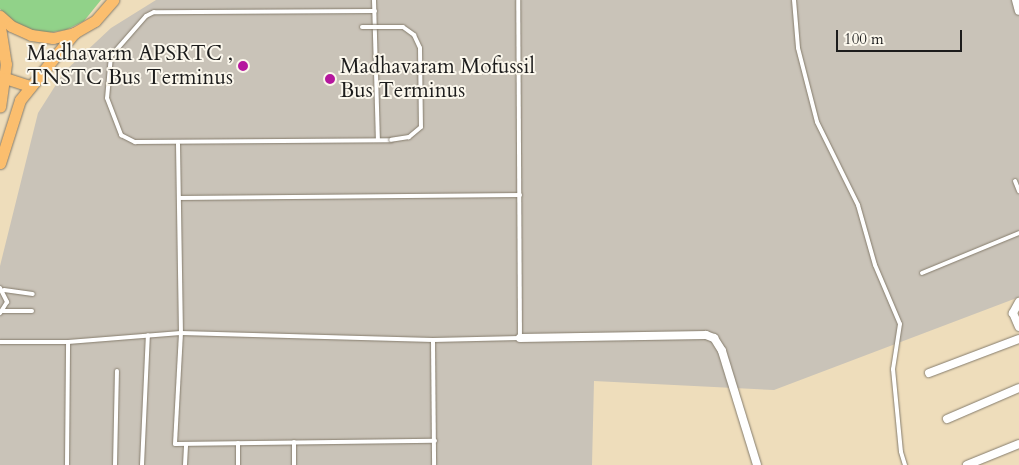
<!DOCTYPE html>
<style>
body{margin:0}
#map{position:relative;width:1019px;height:465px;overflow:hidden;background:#edb;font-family:Cardo,serif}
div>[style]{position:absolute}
.industrial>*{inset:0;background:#c9c3b8}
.green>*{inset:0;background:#91d289}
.roads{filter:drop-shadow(0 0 1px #857c6c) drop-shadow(0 0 1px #857c6c)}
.service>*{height:4px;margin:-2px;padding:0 2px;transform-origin:2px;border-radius:2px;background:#fff}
.minor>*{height:8px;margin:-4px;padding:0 4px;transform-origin:4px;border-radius:4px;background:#fff}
.primary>*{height:11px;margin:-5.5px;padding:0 5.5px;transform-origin:5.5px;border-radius:5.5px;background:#fbbe6e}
.bridges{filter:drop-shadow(0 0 1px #857c6c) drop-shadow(0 0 1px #857c6c)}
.service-bridge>*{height:4px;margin:-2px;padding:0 2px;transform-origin:2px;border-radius:2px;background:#fff}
.dots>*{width:14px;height:14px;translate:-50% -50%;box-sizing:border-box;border:2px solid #fbf7ec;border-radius:50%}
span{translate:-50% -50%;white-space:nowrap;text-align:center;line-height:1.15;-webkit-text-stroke:4px #fbf7ec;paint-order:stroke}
.poi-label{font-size:21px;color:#1c1c1c}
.right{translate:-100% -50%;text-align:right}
.left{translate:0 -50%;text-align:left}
.scale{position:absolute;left:836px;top:30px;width:126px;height:22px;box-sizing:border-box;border:2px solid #1c1c1c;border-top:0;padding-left:6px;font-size:15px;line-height:18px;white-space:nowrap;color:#1c1c1c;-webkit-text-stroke:4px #fbf7ec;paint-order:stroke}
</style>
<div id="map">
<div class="industrial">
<i style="clip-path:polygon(156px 0,1019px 0,1019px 297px,774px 390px,594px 381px,592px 465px,0 465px,0 266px,38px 113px,64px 72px,111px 28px)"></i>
</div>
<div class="green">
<i style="clip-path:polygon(0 0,101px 0,84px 21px,66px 30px,46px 33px,27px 29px,10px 19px,0 9px)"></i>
</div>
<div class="roads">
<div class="service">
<i style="left:374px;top:0;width:140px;rotate:88.4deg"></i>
<i style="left:794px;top:0;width:48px;rotate:85.2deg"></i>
<i style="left:798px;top:48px;width:76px;rotate:75.6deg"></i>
<i style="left:817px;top:122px;width:93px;rotate:63.7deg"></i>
<i style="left:858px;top:205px;width:62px;rotate:74.2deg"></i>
<i style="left:875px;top:265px;width:64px;rotate:67deg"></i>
<i style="left:900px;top:324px;width:46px;rotate:98.8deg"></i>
<i style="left:893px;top:369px;width:83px;rotate:84.5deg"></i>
<i style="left:901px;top:452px;width:14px;rotate:73deg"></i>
<i style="left:375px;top:11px;width:221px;rotate:179.7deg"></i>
<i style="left:154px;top:12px;width:9px;rotate:153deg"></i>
<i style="left:146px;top:16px;width:53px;rotate:131.2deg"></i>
<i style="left:111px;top:56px;width:42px;rotate:95.4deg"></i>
<i style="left:107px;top:98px;width:40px;rotate:69deg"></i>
<i style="left:121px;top:135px;width:16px;rotate:27deg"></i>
<i style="left:135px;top:142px;width:256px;rotate:-0.4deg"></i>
<i style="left:178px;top:144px;width:189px;rotate:89.1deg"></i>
<i style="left:181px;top:333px;width:111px;rotate:93.1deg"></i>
<i style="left:175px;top:444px;width:260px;rotate:-0.7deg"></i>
<i style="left:1015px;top:181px;width:11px;rotate:68deg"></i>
<i style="left:180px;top:198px;width:340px;rotate:-0.5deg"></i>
<i style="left:922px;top:273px;width:105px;rotate:-22.4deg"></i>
<i style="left:0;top:288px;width:16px;rotate:63deg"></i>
<i style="left:7px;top:302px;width:13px;rotate:122deg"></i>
<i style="left:4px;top:290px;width:29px;rotate:8deg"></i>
<i style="left:2px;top:311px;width:30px"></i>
<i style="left:433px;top:340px;width:125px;rotate:89.5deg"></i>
<i style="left:0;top:342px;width:68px"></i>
<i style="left:68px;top:342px;width:113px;rotate:-4.6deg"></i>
<i style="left:181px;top:333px;width:252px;rotate:1.6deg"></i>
<i style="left:433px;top:340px;width:87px;rotate:-1.3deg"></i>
<i style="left:520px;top:338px;width:338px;rotate:-90.3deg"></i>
<i style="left:294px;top:442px;width:23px;rotate:90deg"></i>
<i style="left:67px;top:465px;width:123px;rotate:-89.5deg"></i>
<i style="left:115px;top:465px;width:94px;rotate:-88.8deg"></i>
<i style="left:142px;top:465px;width:130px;rotate:-87.4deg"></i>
<i style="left:185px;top:465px;width:21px;rotate:-87deg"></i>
<i style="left:238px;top:465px;width:22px;rotate:-90deg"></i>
</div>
<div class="minor">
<i style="left:1016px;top:0;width:11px;rotate:75deg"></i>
<i style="left:1019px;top:302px;width:13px;rotate:119deg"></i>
<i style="left:1013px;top:313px;width:15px;rotate:67deg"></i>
<i style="left:520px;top:338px;width:186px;rotate:-0.9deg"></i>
<i style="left:706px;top:335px;width:9px;rotate:21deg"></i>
<i style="left:714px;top:338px;width:15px;rotate:58deg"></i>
<i style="left:722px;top:351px;width:119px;rotate:72.9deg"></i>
<i style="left:929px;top:373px;width:96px;rotate:-20.7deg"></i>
<i style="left:947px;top:419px;width:78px;rotate:-23.3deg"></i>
<i style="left:967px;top:465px;width:56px;rotate:-22deg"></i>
</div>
<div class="primary">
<i style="left:0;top:16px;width:15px;rotate:42deg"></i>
<i style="left:11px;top:26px;width:22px;rotate:24deg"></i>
<i style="left:31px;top:35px;width:22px;rotate:8deg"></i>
<i style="left:53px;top:38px;width:22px;rotate:-13deg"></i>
<i style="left:74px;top:33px;width:24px;rotate:-30deg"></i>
<i style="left:95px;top:21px;width:28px;rotate:-49deg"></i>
<i style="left:0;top:27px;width:37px;rotate:81deg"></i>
<i style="left:6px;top:64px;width:43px;rotate:97.9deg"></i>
<i style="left:5px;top:78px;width:25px;rotate:18deg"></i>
<i style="left:0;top:163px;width:66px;rotate:-72.4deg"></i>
<i style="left:20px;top:100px;width:86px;rotate:-51.1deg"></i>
</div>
</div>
<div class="bridges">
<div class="service-bridge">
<i style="left:362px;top:27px;width:41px"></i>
<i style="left:403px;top:27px;width:14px;rotate:36deg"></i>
<i style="left:414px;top:35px;width:14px;rotate:65deg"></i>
<i style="left:420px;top:48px;width:79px;rotate:89.3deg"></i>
<i style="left:421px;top:127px;width:16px;rotate:140deg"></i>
<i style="left:409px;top:137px;width:18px;rotate:171deg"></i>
</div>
</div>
<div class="dots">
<i style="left:243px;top:66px;background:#b5179e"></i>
<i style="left:330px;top:79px;background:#b5179e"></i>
</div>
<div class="poi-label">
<span class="right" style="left:233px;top:66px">Madhavarm APSRTC ,<br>TNSTC Bus Terminus</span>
<span class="left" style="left:340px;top:79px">Madhavaram Mofussil<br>Bus Terminus</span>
</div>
<div class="scale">100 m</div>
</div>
